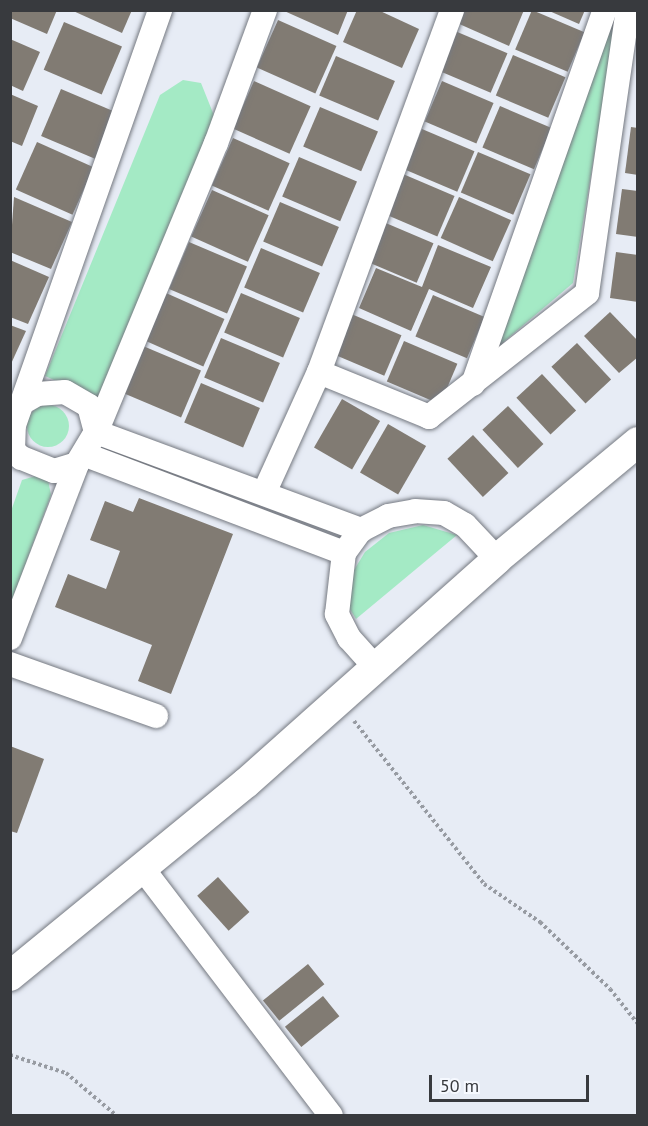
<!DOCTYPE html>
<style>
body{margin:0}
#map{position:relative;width:648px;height:1126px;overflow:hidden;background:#e7ecf5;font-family:"PT Sans",sans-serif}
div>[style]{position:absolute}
.green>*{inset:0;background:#a4eac5}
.round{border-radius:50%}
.building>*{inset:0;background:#817b73;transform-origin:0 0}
.path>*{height:4px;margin-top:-2px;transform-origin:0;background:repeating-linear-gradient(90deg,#979ba2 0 3px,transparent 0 6px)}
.roads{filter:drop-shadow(0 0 2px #757981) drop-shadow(0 0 2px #757981)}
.minor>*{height:24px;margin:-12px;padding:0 12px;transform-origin:12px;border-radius:12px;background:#fff}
.major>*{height:30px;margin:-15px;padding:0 15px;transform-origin:15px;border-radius:15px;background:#fff}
span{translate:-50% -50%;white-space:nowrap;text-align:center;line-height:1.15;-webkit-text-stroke:6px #f6f9ff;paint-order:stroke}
.frame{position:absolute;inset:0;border:12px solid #383a3e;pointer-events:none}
.scale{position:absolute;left:429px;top:1075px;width:160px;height:27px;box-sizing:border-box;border:3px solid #383a3e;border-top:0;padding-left:8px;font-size:18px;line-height:21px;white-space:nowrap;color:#383a3e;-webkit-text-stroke:4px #f6f9ff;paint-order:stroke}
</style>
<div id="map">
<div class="green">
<i style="clip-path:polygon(608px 11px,618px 12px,573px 283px,500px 345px,491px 341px)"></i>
<i style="clip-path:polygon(183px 80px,201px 83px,217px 123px,100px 400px,45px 376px,160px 95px)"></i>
<i class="round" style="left:27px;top:405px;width:42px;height:42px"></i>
<i style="clip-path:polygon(39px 475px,48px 480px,51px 495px,11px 603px,11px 511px,22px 480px)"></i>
<i style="clip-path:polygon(423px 525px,457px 535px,356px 619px,348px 606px,354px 570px,365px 552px,389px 533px)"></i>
</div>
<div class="building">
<i style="clip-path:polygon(10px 10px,57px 10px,47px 34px,10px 18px)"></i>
<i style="clip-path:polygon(71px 10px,132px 10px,122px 33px)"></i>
<i style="clip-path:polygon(282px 10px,348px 10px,338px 35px)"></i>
<i style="clip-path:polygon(357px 10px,378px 10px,419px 29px,402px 68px,343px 42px)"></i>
<i style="clip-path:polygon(462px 10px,524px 10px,509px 46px,457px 23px)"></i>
<i style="left:532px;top:10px;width:57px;height:43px;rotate:23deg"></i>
<i style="clip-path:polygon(547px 10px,585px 10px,579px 24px)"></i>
<i style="left:278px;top:20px;width:64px;height:52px;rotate:24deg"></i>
<i style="left:64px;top:22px;width:63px;height:52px;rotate:23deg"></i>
<i style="left:455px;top:31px;width:57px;height:43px;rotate:23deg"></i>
<i style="clip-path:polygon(10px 39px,40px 52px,23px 91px,10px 85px)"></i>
<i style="left:513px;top:55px;width:57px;height:44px;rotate:23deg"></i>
<i style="left:336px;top:56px;width:64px;height:43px;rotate:23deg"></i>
<i style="left:254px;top:81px;width:62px;height:52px;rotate:24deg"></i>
<i style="left:442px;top:81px;width:56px;height:44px;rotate:23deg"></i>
<i style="left:61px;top:89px;width:63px;height:51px;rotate:23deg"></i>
<i style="clip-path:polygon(10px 94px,38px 106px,22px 146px,10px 141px)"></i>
<i style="left:500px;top:106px;width:56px;height:45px;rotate:23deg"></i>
<i style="left:320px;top:107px;width:63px;height:43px;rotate:23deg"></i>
<i style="clip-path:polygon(631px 127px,638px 128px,638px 175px,625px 173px)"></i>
<i style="left:422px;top:129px;width:57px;height:44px;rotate:23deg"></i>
<i style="left:233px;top:138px;width:62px;height:52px;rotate:24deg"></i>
<i style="left:37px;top:142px;width:62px;height:52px;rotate:24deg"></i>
<i style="left:478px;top:152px;width:57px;height:44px;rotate:23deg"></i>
<i style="left:299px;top:157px;width:63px;height:43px;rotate:23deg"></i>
<i style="left:403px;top:174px;width:56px;height:44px;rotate:23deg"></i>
<i style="clip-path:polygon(622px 189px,638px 191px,638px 237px,616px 234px)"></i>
<i style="left:212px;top:190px;width:62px;height:51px;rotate:24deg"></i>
<i style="clip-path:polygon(14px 197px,72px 222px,51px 269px,10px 252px)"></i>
<i style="left:459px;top:197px;width:57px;height:45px;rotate:24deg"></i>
<i style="left:280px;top:202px;width:64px;height:43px;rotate:23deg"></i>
<i style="left:381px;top:221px;width:57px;height:43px;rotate:23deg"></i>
<i style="left:189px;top:242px;width:63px;height:51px;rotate:23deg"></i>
<i style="clip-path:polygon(438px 245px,491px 267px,473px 308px,429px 289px,411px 331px,359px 308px,376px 268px,422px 287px)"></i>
<i style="left:261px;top:248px;width:64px;height:43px;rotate:23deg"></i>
<i style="clip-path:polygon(616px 252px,638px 255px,638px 302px,610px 298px)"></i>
<i style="clip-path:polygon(10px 260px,49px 277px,28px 324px,10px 317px)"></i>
<i style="left:166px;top:293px;width:64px;height:52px;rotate:24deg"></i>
<i style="left:241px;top:293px;width:64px;height:43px;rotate:23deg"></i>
<i style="left:433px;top:295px;width:56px;height:45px;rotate:23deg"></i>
<i style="clip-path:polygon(610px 312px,638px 341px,638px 357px,619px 373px,584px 336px)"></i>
<i style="left:349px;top:313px;width:57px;height:44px;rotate:23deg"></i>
<i style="clip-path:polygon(10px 325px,26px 331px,10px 366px)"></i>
<i style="left:221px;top:338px;width:64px;height:43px;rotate:23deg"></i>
<i style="left:404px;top:341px;width:58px;height:44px;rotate:23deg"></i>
<i style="left:577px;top:343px;width:50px;height:35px;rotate:47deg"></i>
<i style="left:143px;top:346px;width:63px;height:51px;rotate:23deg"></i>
<i style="left:542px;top:374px;width:50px;height:35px;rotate:47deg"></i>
<i style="left:201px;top:383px;width:64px;height:43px;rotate:23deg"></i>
<i style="left:342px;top:399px;width:44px;height:56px;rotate:30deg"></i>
<i style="left:508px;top:406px;width:52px;height:35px;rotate:47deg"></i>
<i style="left:388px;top:424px;width:44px;height:56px;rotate:30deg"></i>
<i style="left:473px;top:435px;width:52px;height:35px;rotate:47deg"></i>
<i style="clip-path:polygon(139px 498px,233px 534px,171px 694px,138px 681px,152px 645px,55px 607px,68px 574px,106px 589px,120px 551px,90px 540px,105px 501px,133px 512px)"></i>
<i style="clip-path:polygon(10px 746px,44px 759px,17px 833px,10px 831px)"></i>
<i style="left:218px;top:877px;width:47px;height:28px;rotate:48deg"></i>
<i style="left:308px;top:964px;width:26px;height:58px;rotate:51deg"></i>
<i style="left:323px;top:996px;width:26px;height:49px;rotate:51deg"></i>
</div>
<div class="path">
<i style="left:354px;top:721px;width:208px;rotate:51.4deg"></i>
<i style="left:484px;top:884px;width:68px;rotate:34.2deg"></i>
<i style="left:540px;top:922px;width:97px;rotate:43.7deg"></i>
<i style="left:610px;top:989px;width:45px;rotate:51.3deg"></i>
<i style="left:10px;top:1055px;width:59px;rotate:17.8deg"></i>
<i style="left:66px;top:1073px;width:67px;rotate:40.1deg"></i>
</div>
<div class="roads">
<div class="minor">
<i style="left:265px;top:10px;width:142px;rotate:110.2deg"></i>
<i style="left:216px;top:143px;width:313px;rotate:112.5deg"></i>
<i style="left:96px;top:432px;width:283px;rotate:20.3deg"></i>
<i style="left:319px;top:372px;width:119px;rotate:22.2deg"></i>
<i style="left:429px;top:417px;width:201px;rotate:-38.1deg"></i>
<i style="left:587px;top:293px;width:286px;rotate:-81.8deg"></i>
<i style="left:473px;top:384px;width:397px;rotate:-70.6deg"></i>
<i style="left:25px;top:401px;width:14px;rotate:-30deg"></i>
<i style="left:37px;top:394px;width:28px;rotate:-4deg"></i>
<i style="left:65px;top:392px;width:28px;rotate:30deg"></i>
<i style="left:89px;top:406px;width:27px;rotate:75deg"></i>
<i style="left:96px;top:432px;width:37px;rotate:121deg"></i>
<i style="left:77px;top:464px;width:24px;rotate:163deg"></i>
<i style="left:54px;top:471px;width:35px;rotate:-158deg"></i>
<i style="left:21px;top:458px;width:11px;rotate:-135deg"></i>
<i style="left:13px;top:450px;width:25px;rotate:-88deg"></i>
<i style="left:14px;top:425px;width:440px;rotate:-70.6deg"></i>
<i style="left:86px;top:455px;width:276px;rotate:20.8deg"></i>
<i style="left:264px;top:493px;width:133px;rotate:-65.6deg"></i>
<i style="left:319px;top:372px;width:386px;rotate:-69.8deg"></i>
<i style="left:10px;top:638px;width:186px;rotate:-68.9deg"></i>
<i style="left:10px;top:664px;width:155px;rotate:19.6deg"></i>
<i style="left:376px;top:668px;width:40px;rotate:-132deg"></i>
<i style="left:349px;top:638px;width:27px;rotate:-117deg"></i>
<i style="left:337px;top:614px;width:61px;rotate:-83.5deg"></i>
<i style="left:344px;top:553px;width:29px;rotate:-54deg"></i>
<i style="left:361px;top:530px;width:30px;rotate:-27deg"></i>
<i style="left:388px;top:516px;width:27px;rotate:-10deg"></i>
<i style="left:415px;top:511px;width:29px;rotate:4deg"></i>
<i style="left:444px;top:513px;width:24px;rotate:30deg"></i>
<i style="left:465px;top:525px;width:47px;rotate:46.7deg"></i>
<i style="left:143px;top:869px;width:310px;rotate:52.7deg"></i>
</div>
<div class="major">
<i style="left:10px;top:976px;width:305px;rotate:-39.3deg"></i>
<i style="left:246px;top:783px;width:336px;rotate:-41.7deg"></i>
<i style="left:497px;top:559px;width:183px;rotate:-39.7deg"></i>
</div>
</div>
<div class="frame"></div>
<div class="scale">50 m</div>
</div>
